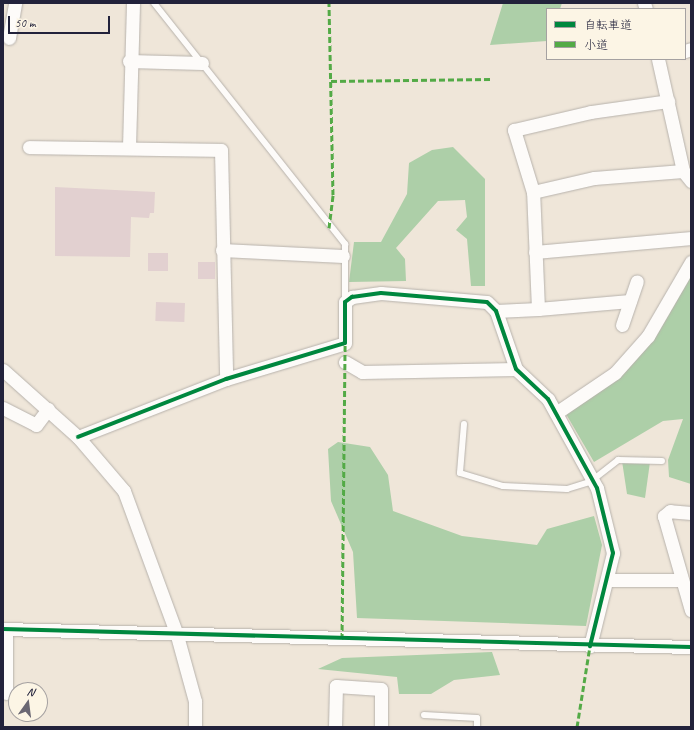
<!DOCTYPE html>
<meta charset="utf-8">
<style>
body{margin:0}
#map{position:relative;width:694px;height:730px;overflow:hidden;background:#efe6d9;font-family:Caveat,"Klee One",sans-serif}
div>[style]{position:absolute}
.forest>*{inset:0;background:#adcfa8}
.building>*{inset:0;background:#e2d0d0;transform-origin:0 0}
.roads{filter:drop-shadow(0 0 1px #b7b2ac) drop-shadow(0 0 1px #b7b2ac)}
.service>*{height:6px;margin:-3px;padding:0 3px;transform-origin:3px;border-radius:3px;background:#fdfbf9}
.minor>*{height:13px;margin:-6.5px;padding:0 6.5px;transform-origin:6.5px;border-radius:6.5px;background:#fdfbf9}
.quiet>*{height:3px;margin-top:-1.5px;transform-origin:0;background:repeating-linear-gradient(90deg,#53aa46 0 6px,transparent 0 9px)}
.cycleway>*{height:4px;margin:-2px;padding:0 2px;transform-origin:2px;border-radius:2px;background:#00873e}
span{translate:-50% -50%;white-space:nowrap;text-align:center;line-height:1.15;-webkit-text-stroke:4px #fcf5e5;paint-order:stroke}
.frame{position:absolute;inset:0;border:4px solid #22223b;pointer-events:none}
.legend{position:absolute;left:546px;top:8px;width:140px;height:52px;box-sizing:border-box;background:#fcf5e5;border:1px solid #a5a1a1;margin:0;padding:5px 7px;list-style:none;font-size:12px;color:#22223b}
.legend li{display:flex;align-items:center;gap:8px;height:20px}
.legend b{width:20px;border:1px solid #a5a1a1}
.north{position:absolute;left:8px;top:682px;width:40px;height:40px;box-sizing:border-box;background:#fcf5e5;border:1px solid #a5a1a1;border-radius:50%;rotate:14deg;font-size:11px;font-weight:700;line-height:16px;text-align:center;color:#22223b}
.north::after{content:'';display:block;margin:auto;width:14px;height:18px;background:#6a6772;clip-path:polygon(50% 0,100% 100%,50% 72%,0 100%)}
.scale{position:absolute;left:8px;top:16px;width:102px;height:18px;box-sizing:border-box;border:2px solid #22223b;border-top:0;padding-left:5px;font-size:12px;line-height:14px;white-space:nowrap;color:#22223b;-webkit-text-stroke:3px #fcf5e5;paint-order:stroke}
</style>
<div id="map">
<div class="forest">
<i style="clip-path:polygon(503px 3px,562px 3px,560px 9px,547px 9px,547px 41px,490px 45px)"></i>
<i style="clip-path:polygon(453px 147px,485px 179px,485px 286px,471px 286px,467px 239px,456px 230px,467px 217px,465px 200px,438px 201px,396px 248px,405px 259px,406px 281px,349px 282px,354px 242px,381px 242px,407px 194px,409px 163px,432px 150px)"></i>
<i style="clip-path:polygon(691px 275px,691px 484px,669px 477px,668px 460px,683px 419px,663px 421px,594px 462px,566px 414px,622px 374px)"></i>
<i style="clip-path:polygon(338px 442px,370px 447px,388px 475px,393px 511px,462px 536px,537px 545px,547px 529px,594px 516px,602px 545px,586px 626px,357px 618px,353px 552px,331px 501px,328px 449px)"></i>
<i style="clip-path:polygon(622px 461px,650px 462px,645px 498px,627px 494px)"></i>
<i style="clip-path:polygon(492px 652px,500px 675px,454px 680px,431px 694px,399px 694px,397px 677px,318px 669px,342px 658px)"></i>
</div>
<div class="building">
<i style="clip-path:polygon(55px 187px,155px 192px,154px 213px,150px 213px,149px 218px,131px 217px,130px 257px,55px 256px)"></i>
<i style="left:148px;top:253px;width:20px;height:18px"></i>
<i style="left:198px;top:262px;width:17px;height:17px"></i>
<i style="left:156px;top:302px;width:29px;height:19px;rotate:2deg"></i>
</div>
<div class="roads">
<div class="service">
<i style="left:154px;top:3px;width:308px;rotate:51.6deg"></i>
<i style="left:345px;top:244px;width:57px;rotate:90deg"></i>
<i style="left:464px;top:424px;width:49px;rotate:94.7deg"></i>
<i style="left:460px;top:473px;width:45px;rotate:16.8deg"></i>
<i style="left:503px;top:486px;width:64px;rotate:2.7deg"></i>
<i style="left:567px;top:489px;width:24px;rotate:-17deg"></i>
<i style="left:590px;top:482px;width:36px;rotate:-38deg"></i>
<i style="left:618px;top:460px;width:44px;rotate:1.3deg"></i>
<i style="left:424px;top:715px;width:53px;rotate:3.2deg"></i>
<i style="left:477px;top:718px;width:9px;rotate:90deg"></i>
</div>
<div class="minor">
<i style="left:644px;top:3px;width:6px;rotate:72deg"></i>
<i style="left:9px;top:38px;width:36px;rotate:-80deg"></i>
<i style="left:685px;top:51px;width:6px;rotate:-18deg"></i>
<i style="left:658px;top:59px;width:115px;rotate:77.4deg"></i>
<i style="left:683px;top:171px;width:13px;rotate:51deg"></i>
<i style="left:129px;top:61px;width:73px;rotate:1.6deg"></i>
<i style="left:29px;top:147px;width:192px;rotate:0.9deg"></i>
<i style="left:221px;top:150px;width:229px;rotate:88.7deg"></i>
<i style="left:129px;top:147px;width:144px;rotate:-88.4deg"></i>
<i style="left:533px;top:192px;width:63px;rotate:-12.9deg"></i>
<i style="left:594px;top:178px;width:89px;rotate:-4.5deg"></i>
<i style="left:222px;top:250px;width:121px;rotate:2.8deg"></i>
<i style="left:535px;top:252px;width:157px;rotate:-5.1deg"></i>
<i style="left:538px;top:309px;width:92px;rotate:-5deg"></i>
<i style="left:496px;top:311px;width:42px;rotate:-2.7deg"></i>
<i style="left:538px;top:309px;width:117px;rotate:-92.4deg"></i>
<i style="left:533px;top:192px;width:65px;rotate:-107deg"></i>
<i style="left:514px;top:130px;width:79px;rotate:-13.2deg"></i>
<i style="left:591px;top:112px;width:78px;rotate:-8.1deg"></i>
<i style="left:622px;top:325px;width:46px;rotate:-71.2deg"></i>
<i style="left:345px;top:362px;width:20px;rotate:30deg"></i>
<i style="left:362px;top:372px;width:154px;rotate:-1.1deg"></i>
<i style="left:3px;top:370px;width:101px;rotate:41.8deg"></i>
<i style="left:78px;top:437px;width:71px;rotate:49.6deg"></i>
<i style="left:124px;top:491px;width:150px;rotate:69.8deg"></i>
<i style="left:176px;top:632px;width:72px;rotate:74.6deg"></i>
<i style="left:195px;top:701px;width:26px;rotate:90deg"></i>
<i style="left:3px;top:408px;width:37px;rotate:27deg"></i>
<i style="left:36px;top:425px;width:20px;rotate:-53deg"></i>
<i style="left:556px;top:413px;width:71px;rotate:-34.1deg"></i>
<i style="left:615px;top:373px;width:50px;rotate:-48.3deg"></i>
<i style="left:648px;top:336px;width:86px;rotate:-59.8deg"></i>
<i style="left:78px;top:437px;width:159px;rotate:-21.4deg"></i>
<i style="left:226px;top:379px;width:124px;rotate:-16.8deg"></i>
<i style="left:345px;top:343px;width:41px;rotate:-90deg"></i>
<i style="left:345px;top:302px;width:9px;rotate:-36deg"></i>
<i style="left:352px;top:297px;width:29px;rotate:-8deg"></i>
<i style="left:381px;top:293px;width:106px;rotate:4.9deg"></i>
<i style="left:487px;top:302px;width:13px;rotate:45deg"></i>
<i style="left:496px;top:311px;width:61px;rotate:71deg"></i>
<i style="left:516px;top:369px;width:44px;rotate:43.2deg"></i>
<i style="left:548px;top:399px;width:102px;rotate:61.2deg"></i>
<i style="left:597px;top:488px;width:67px;rotate:76.2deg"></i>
<i style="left:613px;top:553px;width:96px;rotate:103.9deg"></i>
<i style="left:691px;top:513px;width:21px;rotate:-175deg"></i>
<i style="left:670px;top:511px;width:8px;rotate:140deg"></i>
<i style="left:664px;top:516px;width:98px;rotate:74deg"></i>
<i style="left:607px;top:580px;width:75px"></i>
<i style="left:3px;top:629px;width:688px;rotate:1.5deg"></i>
<i style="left:6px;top:630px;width:63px;rotate:90deg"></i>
<i style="left:335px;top:727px;width:41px;rotate:-88.6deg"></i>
<i style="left:336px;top:686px;width:45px;rotate:3.8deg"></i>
<i style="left:381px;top:689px;width:38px;rotate:90deg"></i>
</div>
</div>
<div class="quiet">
<i style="left:331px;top:81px;width:160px;rotate:-0.7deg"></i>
<i style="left:329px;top:228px;width:33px;rotate:-83deg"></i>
<i style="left:333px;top:195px;width:192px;rotate:-91.2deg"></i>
<i style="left:342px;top:639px;width:296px;rotate:-89.4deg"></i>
<i style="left:577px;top:727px;width:82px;rotate:-80.9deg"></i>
</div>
<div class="cycleway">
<i style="left:78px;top:437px;width:159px;rotate:-21.4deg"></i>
<i style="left:226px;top:379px;width:124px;rotate:-16.8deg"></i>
<i style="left:345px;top:343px;width:41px;rotate:-90deg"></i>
<i style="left:345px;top:302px;width:9px;rotate:-36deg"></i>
<i style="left:352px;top:297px;width:29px;rotate:-8deg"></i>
<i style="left:381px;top:293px;width:106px;rotate:4.9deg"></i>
<i style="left:487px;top:302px;width:13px;rotate:45deg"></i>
<i style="left:496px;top:311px;width:61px;rotate:71deg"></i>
<i style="left:516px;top:369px;width:44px;rotate:43.2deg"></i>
<i style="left:548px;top:399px;width:102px;rotate:61.2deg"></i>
<i style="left:597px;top:488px;width:67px;rotate:76.2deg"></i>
<i style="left:613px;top:553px;width:96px;rotate:103.9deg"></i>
<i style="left:3px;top:629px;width:688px;rotate:1.5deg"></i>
</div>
<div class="frame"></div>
<ul class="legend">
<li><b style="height:5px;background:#00873e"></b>自転車道</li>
<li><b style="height:5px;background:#53aa46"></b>小道</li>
</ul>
<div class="north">N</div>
<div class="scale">50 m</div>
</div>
